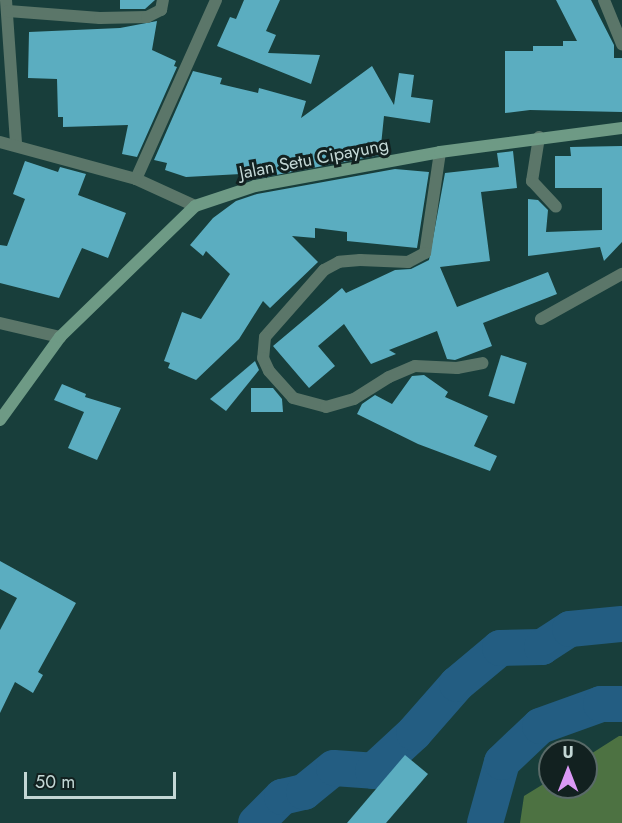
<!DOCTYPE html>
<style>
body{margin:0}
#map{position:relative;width:622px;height:823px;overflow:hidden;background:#183e3b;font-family:Jost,sans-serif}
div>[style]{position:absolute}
.forest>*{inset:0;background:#4d7242}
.river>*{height:36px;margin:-18px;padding:0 18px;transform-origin:18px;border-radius:18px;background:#235d82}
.building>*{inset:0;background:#5badc0;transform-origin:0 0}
.street>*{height:12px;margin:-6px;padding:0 6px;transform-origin:6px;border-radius:6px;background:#5b7669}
.secondary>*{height:12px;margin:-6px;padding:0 6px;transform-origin:6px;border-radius:6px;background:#6e9a85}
span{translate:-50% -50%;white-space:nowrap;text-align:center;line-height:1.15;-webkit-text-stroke:6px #122120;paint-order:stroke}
.street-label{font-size:18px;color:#c3d7d5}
.north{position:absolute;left:538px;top:739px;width:60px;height:60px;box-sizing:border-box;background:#122120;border:2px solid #596a68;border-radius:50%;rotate:0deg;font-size:16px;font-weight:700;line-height:24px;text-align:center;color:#c3d7d5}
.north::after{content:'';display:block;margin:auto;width:21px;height:27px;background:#db99f6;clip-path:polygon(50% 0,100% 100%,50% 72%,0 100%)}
.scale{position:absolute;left:24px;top:772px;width:152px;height:27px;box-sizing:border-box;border:3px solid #c3d7d5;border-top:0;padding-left:8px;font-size:18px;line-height:21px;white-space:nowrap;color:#c3d7d5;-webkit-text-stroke:4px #122120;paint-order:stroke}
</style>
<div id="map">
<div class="forest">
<i style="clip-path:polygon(619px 736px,622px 736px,622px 823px,520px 823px,524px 796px,550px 780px,550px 787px,586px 787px,586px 757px)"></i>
</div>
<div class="river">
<i style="left:256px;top:823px;width:37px;rotate:-45deg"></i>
<i style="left:282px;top:797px;width:23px;rotate:-13deg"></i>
<i style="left:304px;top:792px;width:38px;rotate:-39deg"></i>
<i style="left:334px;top:768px;width:39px;rotate:4deg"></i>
<i style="left:373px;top:771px;width:56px;rotate:-42.8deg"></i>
<i style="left:414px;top:733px;width:65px;rotate:-48.7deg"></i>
<i style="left:457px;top:684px;width:56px;rotate:-39.9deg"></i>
<i style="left:500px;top:648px;width:42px;rotate:-1.4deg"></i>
<i style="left:542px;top:647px;width:33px;rotate:-33deg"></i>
<i style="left:570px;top:629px;width:52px;rotate:-5.5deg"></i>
<i style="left:485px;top:823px;width:63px;rotate:-74.4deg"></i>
<i style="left:502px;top:762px;width:52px;rotate:-43.5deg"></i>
<i style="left:540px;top:726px;width:65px;rotate:-19.8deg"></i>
<i style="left:601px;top:704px;width:21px"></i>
</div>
<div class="building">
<i style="clip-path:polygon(120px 0,155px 0,145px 9px,120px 9px)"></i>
<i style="clip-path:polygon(244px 0,280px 0,266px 31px,276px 35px,268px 53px,320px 55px,311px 84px,217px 46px,230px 17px,236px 19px)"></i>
<i style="clip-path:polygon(556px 0,591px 0,614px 45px,614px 58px,622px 58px,622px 112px,530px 110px,505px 113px,505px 51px,533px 51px,533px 46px,563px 46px,563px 41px,577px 41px)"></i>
<i style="clip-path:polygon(157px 21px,152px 50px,176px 61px,174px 66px,177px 67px,137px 157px,122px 154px,128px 125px,63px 127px,63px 117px,58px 117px,57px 79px,28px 78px,29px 32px,120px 28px)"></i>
<i style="clip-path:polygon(372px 66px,394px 105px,399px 73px,414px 75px,411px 97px,433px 100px,430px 123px,384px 116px,380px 155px,240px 182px,241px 174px,186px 177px,165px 170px,167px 163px,154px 160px,193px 71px,222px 78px,220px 84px,258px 93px,259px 88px,306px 101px,301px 118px)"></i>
<i style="clip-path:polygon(622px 146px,622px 242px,604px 261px,600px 247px,528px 256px,528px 199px,538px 200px,548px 210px,546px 232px,602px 230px,602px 188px,555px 188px,555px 156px,571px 156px,570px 147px)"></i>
<i style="clip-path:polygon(513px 151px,517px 188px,481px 192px,490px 261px,440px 267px,457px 307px,548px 272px,557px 294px,483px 323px,492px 346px,455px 360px,447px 359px,437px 331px,389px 350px,396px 354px,371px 364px,344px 324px,318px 346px,335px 366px,309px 388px,273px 346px,342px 288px,346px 293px,395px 270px,411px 269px,429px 260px,445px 173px,499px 167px,497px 153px)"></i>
<i style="clip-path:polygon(25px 161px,58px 172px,60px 167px,86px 174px,78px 195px,126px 213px,108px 258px,82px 248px,59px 298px,0 283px,0 245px,7px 246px,25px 199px,13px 194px)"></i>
<i style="clip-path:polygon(395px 169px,429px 172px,417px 248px,347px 241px,347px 232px,315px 228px,315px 238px,292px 236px,318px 262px,270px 308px,263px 301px,239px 339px,196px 380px,168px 368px,170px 363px,164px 361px,182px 312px,201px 319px,230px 274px,206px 251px,203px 256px,190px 245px,213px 218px,236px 201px,257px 194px)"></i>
<i style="left:501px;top:355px;width:27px;height:43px;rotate:17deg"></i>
<i style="clip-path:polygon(255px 361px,259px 370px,226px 411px,210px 399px)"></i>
<i style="clip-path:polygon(424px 375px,448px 392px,445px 397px,488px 416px,474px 446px,497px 456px,490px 471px,418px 444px,357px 414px,362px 404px,375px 395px,392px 404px,412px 376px)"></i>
<i style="clip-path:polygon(62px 384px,86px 394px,85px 397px,121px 408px,97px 460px,68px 448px,84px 412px,54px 400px)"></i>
<i style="clip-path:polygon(251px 388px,273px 388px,282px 399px,283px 412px,251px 412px)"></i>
<i style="clip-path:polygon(0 561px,76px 603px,38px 672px,43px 675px,33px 693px,15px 682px,0 713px,0 630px,17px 598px,0 589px)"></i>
<i style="clip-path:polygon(405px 755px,428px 774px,386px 823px,347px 823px)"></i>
</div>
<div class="street">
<i style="left:6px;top:0;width:144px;rotate:86deg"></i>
<i style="left:604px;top:0;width:48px;rotate:67.8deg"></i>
<i style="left:8px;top:11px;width:92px;rotate:4.4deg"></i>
<i style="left:100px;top:18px;width:47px;rotate:-1.2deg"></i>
<i style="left:147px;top:17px;width:16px;rotate:-27deg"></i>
<i style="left:161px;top:10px;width:10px;rotate:-79deg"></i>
<i style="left:539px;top:137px;width:45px;rotate:99deg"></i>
<i style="left:532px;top:181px;width:35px;rotate:47deg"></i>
<i style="left:0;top:142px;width:141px;rotate:15.2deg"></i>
<i style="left:136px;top:179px;width:65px;rotate:24.6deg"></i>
<i style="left:440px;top:152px;width:102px;rotate:98.4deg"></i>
<i style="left:425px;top:253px;width:19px;rotate:152deg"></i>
<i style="left:408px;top:262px;width:48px;rotate:-177.6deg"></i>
<i style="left:360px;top:260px;width:21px;rotate:175deg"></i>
<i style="left:339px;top:262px;width:17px;rotate:152deg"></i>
<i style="left:324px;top:270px;width:89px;rotate:131.4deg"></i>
<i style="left:265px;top:337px;width:21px;rotate:95deg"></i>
<i style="left:263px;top:358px;width:14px;rotate:65deg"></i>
<i style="left:269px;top:371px;width:36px;rotate:48deg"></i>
<i style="left:293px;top:398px;width:34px;rotate:15deg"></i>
<i style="left:326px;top:407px;width:29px;rotate:-16deg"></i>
<i style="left:354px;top:399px;width:41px;rotate:-32.2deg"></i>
<i style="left:389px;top:377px;width:28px;rotate:-23deg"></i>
<i style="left:415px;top:366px;width:42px;rotate:2.7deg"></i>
<i style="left:457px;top:368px;width:26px;rotate:-11deg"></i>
<i style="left:136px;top:179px;width:196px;rotate:-65.9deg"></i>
<i style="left:541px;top:319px;width:93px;rotate:-29.1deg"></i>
<i style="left:0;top:323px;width:62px;rotate:13.1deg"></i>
</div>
<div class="secondary">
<i style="left:0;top:420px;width:102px;rotate:-54.1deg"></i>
<i style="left:60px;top:337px;width:188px;rotate:-44.1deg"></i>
<i style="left:195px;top:206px;width:63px;rotate:-18.4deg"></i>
<i style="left:255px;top:186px;width:188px;rotate:-10.4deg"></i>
<i style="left:440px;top:152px;width:184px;rotate:-7.5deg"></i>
</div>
<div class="street-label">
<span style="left:314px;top:159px;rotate:-11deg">Jalan Setu Cipayung</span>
</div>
<div class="north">U</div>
<div class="scale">50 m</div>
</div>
